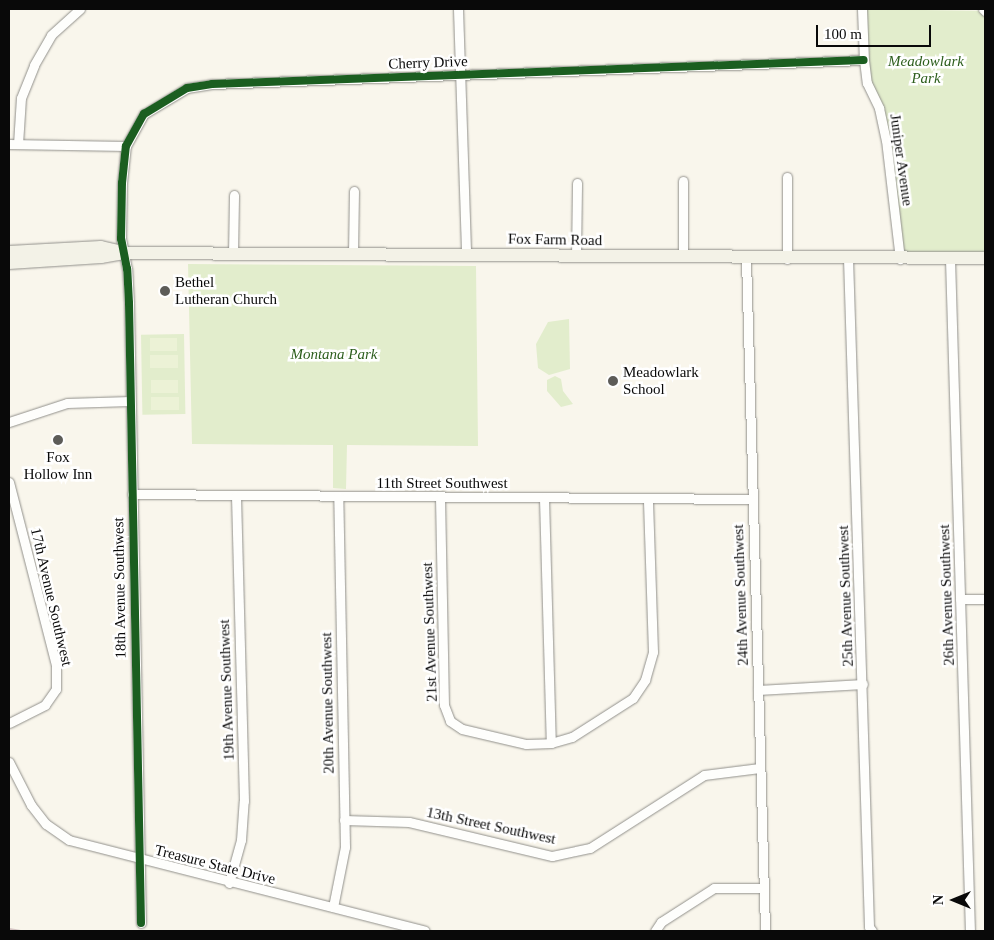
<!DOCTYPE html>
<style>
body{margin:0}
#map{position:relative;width:994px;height:940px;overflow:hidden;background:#f9f6ec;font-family:Georgia,serif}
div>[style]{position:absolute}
.green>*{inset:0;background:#e2edcc;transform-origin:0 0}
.pitch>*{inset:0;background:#ecf2d6;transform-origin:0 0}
.roads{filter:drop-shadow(0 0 1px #91908b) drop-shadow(0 0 1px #91908b)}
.street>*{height:9px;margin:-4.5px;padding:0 4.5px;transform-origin:4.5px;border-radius:4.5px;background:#fefefc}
.secondary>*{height:12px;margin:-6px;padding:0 6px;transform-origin:6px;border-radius:6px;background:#f3f2e7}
.rail>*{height:2.5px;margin:-1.25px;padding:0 1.25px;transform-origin:1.25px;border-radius:1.25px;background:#d4c4c3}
.cycleway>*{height:8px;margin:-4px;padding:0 4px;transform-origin:4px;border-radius:4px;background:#1b5e20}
.dots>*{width:14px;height:14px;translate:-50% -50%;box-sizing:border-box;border:2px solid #fff;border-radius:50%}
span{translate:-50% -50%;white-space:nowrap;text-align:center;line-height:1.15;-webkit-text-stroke:5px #fff;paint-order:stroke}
.park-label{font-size:15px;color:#2d5e1d;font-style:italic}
.street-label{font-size:15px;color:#090909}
.poi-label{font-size:15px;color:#090909}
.left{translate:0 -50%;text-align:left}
.frame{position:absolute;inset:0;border:10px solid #090909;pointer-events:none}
.north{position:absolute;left:929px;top:875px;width:50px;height:50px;-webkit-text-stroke:4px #fff;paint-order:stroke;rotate:270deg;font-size:14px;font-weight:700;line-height:20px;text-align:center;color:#090909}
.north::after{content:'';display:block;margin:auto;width:18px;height:22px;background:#090909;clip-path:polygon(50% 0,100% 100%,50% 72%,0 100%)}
.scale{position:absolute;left:816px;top:25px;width:115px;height:22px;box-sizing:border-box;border:2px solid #090909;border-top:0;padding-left:6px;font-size:15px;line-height:18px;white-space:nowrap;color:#090909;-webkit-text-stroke:4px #fff;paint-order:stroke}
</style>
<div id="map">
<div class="green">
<i style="clip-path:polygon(862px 9px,985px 11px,985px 258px,900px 259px,886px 140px,867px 83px)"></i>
<i style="clip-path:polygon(188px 264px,476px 266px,478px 446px,347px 445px,346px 489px,333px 488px,333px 445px,192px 444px)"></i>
<i style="clip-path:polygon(569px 319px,570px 369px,549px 375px,538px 368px,536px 344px,548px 322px)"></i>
<i style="left:184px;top:334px;width:80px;height:43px;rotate:89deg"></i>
<i style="clip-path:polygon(555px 376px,561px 379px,563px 391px,573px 404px,561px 407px,547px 391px,547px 380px)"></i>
</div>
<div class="pitch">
<i style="left:177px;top:338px;width:13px;height:27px;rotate:90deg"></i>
<i style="left:178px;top:355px;width:13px;height:28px;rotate:90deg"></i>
<i style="left:151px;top:380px;width:27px;height:13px"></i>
<i style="left:151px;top:397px;width:28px;height:13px"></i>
</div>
<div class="roads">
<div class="street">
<i style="left:458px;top:9px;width:246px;rotate:88.1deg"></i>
<i style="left:862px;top:9px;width:51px;rotate:87.8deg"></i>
<i style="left:864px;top:60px;width:23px;rotate:83deg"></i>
<i style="left:867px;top:83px;width:28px;rotate:64deg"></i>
<i style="left:879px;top:108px;width:33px;rotate:78deg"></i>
<i style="left:886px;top:140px;width:120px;rotate:83.3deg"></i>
<i style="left:983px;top:9px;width:3px;rotate:45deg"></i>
<i style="left:9px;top:144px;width:117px;rotate:1deg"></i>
<i style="left:18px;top:144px;width:46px;rotate:-86.3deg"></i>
<i style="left:21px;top:98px;width:35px;rotate:-68deg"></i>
<i style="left:34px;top:65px;width:34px;rotate:-60deg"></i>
<i style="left:51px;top:35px;width:39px;rotate:-42deg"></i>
<i style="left:787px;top:177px;width:82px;rotate:90deg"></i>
<i style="left:683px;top:181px;width:76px;rotate:90deg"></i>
<i style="left:233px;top:254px;width:59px;rotate:-89deg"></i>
<i style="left:353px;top:254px;width:63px;rotate:-89.1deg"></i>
<i style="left:576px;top:257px;width:74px;rotate:-89.2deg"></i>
<i style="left:746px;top:258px;width:673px;rotate:88.38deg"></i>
<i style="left:848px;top:258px;width:669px;rotate:88.2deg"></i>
<i style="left:869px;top:927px;width:5px;rotate:53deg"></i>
<i style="left:950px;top:259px;width:672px;rotate:88.3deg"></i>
<i style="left:9px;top:422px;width:61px;rotate:-18.1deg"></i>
<i style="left:67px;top:403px;width:63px;rotate:-1.8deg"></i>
<i style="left:9px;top:482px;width:189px;rotate:75.6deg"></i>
<i style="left:56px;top:665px;width:24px;rotate:90deg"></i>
<i style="left:56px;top:689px;width:19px;rotate:125deg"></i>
<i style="left:45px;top:705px;width:40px;rotate:153.4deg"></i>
<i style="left:132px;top:494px;width:619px;rotate:0.46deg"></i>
<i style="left:440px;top:497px;width:208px;rotate:88.9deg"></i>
<i style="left:444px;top:705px;width:17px;rotate:69deg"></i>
<i style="left:450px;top:721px;width:14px;rotate:34deg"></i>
<i style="left:462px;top:729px;width:66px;rotate:13.2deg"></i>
<i style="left:526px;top:744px;width:25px;rotate:-2deg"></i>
<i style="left:551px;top:743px;width:22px;rotate:-16deg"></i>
<i style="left:572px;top:737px;width:72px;rotate:-32.6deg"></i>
<i style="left:633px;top:698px;width:22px;rotate:-56deg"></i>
<i style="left:645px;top:680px;width:29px;rotate:-74deg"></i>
<i style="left:653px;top:652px;width:152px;rotate:-91.9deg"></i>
<i style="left:544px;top:498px;width:245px;rotate:88.4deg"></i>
<i style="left:960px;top:599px;width:25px"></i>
<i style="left:758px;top:690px;width:105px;rotate:-3.3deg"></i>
<i style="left:9px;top:762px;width:48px;rotate:62.9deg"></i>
<i style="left:31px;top:805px;width:24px;rotate:52deg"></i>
<i style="left:46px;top:824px;width:28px;rotate:35deg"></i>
<i style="left:69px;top:840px;width:367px;rotate:14.3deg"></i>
<i style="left:344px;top:820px;width:65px;rotate:1.8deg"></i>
<i style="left:409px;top:822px;width:147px;rotate:13.4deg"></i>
<i style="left:552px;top:856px;width:39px;rotate:-12deg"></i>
<i style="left:590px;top:848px;width:135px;rotate:-32.6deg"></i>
<i style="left:704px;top:775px;width:56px;rotate:-7.1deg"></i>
<i style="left:229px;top:883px;width:45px;rotate:-74.4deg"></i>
<i style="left:241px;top:840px;width:39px;rotate:-86deg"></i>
<i style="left:244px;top:801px;width:305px;rotate:-91.5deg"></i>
<i style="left:333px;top:907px;width:61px;rotate:-78.7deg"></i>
<i style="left:345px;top:847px;width:350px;rotate:-91.1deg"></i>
<i style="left:141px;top:923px;width:620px;rotate:-91.11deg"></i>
<i style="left:129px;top:303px;width:34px;rotate:-93deg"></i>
<i style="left:127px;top:269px;width:31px;rotate:-101deg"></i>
<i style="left:121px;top:239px;width:56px;rotate:-89deg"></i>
<i style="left:122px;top:183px;width:37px;rotate:-84deg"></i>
<i style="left:126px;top:146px;width:37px;rotate:-61deg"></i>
<i style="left:144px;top:114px;width:50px;rotate:-31.2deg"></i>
<i style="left:187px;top:88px;width:25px;rotate:-9deg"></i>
<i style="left:212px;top:84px;width:652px;rotate:-2.11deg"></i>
<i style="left:655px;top:931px;width:11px;rotate:-56deg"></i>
<i style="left:661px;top:922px;width:63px;rotate:-32.7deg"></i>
<i style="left:714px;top:888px;width:50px"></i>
</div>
<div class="secondary">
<i style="left:9px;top:252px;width:92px;rotate:-3.1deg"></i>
<i style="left:101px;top:247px;width:18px;rotate:13deg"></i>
<i style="left:9px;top:263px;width:92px;rotate:-3.7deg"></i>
<i style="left:101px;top:257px;width:23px;rotate:-10deg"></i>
<i style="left:124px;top:253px;width:861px;rotate:0.33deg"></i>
</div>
</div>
<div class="rail">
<i style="left:9px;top:929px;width:11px;rotate:10deg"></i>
</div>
<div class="cycleway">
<i style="left:141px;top:923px;width:620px;rotate:-91.11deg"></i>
<i style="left:129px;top:303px;width:34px;rotate:-93deg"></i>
<i style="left:127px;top:269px;width:31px;rotate:-101deg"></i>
<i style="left:121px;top:239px;width:56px;rotate:-89deg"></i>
<i style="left:122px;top:183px;width:37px;rotate:-84deg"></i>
<i style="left:126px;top:146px;width:37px;rotate:-61deg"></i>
<i style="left:144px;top:114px;width:50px;rotate:-31.2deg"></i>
<i style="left:187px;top:88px;width:25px;rotate:-9deg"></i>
<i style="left:212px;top:84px;width:652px;rotate:-2.11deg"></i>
</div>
<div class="dots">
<i style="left:165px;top:291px;background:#5d5c58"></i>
<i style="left:613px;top:381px;background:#5d5c58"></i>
<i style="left:58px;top:440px;background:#5d5c58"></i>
</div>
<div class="park-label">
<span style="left:926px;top:70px">Meadowlark<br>Park</span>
<span style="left:334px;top:355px">Montana Park</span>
</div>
<div class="street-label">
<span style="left:428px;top:63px;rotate:-2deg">Cherry Drive</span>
<span style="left:901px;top:160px;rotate:82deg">Juniper Avenue</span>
<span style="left:555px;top:240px;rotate:1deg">Fox Farm Road</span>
<span style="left:442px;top:484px">11th Street Southwest</span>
<span style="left:120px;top:588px;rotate:-91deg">18th Avenue Southwest</span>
<span style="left:741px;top:595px;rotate:-92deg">24th Avenue Southwest</span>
<span style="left:947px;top:595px;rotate:-92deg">26th Avenue Southwest</span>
<span style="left:846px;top:596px;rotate:-92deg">25th Avenue Southwest</span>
<span style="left:51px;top:597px;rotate:77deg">17th Avenue Southwest</span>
<span style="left:430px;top:632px;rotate:-92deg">21st Avenue Southwest</span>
<span style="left:227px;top:690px;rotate:-92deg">19th Avenue Southwest</span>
<span style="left:328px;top:703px;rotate:-91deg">20th Avenue Southwest</span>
<span style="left:491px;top:826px;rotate:12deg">13th Street Southwest</span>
<span style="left:215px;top:865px;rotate:14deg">Treasure State Drive</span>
</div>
<div class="poi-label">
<span class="left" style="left:175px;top:291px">Bethel<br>Lutheran Church</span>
<span class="left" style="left:623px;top:381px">Meadowlark<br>School</span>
<span style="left:58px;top:466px">Fox<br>Hollow Inn</span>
</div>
<div class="frame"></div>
<div class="north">N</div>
<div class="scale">100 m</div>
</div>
